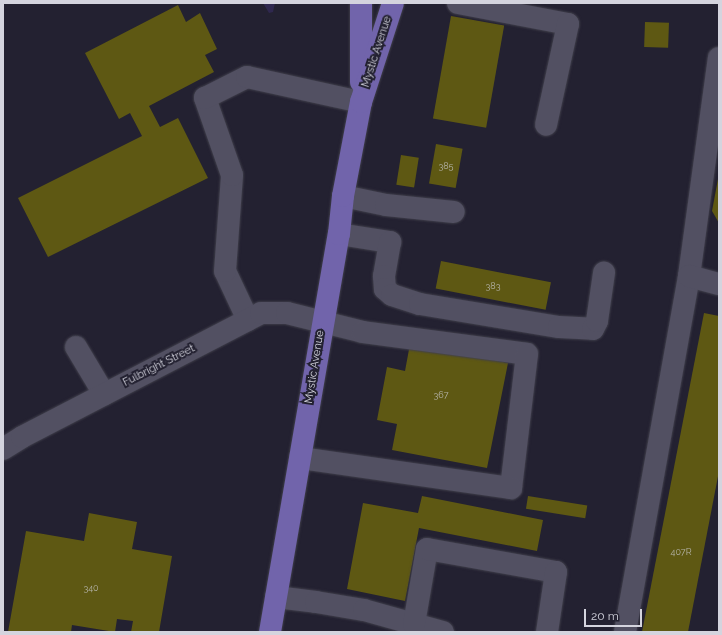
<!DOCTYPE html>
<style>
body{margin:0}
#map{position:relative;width:722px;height:635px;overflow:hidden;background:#232131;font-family:Raleway,sans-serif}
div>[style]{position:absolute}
.green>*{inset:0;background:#2f284f}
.building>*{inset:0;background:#5e5813;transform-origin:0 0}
.roads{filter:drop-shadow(0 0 1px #403f4b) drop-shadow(0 0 1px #403f4b)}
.minor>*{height:22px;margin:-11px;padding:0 11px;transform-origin:11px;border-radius:11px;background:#525062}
.major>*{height:22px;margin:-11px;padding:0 11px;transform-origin:11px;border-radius:11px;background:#7164ab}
span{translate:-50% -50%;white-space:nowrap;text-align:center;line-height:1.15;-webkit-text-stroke:4px #232131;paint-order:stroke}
.number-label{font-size:9px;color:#b6b5ab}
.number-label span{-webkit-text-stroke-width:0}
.street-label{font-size:11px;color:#d4d4de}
.frame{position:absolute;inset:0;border:4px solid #d4d4de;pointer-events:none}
.scale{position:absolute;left:584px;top:609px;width:58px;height:18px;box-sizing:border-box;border:2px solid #d4d4de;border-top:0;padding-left:5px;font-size:12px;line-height:14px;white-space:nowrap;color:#d4d4de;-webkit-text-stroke:3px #232131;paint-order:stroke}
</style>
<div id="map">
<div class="green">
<i style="clip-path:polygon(263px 3px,275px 3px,273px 12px,269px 13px)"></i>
</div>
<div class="building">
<i style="clip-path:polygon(178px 5px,186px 22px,200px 13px,217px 49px,205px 55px,214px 72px,149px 106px,160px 127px,178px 118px,208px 178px,48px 257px,18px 198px,142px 136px,130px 113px,119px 119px,85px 53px)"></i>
<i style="left:451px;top:16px;width:54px;height:104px;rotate:10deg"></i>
<i style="left:645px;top:22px;width:24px;height:25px;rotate:2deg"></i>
<i style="left:436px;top:144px;width:27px;height:40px;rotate:10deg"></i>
<i style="left:401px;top:155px;width:18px;height:30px;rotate:9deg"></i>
<i style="clip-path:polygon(718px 179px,719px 179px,719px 223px,712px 211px)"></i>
<i style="left:441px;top:261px;width:112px;height:28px;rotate:11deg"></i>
<i style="clip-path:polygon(704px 313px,719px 316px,719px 471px,688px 632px,642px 632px)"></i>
<i style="clip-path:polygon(410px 344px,508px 363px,487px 468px,392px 450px,397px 424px,377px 420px,387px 367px,405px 371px)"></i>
<i style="clip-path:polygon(422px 496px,543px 520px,537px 551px,419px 528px,405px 601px,347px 589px,363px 503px,418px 513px)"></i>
<i style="left:528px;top:496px;width:60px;height:13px;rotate:9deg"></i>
<i style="clip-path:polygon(89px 513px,137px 522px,132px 549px,172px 556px,159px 632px,131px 632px,133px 621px,117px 619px,115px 632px,72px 625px,71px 632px,8px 632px,26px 531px,84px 541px)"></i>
</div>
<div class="roads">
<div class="minor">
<i style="left:458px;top:3px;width:112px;rotate:10.8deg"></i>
<i style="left:568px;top:24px;width:103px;rotate:102.3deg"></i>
<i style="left:343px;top:196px;width:44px;rotate:11.8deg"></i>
<i style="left:386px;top:205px;width:68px;rotate:5.9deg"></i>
<i style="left:339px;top:234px;width:52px;rotate:8.9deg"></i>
<i style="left:390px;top:242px;width:35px;rotate:100deg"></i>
<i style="left:384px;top:276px;width:13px;rotate:86deg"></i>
<i style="left:385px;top:289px;width:9px;rotate:41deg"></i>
<i style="left:392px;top:295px;width:29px;rotate:18deg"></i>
<i style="left:420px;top:304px;width:141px;rotate:9.4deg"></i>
<i style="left:559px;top:327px;width:34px;rotate:3deg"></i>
<i style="left:593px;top:329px;width:9px;rotate:-63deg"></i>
<i style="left:597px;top:321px;width:49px;rotate:-81.7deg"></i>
<i style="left:689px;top:276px;width:220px;rotate:-82.2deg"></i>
<i style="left:248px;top:320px;width:54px;rotate:-115.1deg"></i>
<i style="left:225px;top:271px;width:96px;rotate:-85.8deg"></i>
<i style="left:232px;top:175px;width:82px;rotate:-109.3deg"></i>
<i style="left:205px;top:98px;width:47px;rotate:-26.6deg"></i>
<i style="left:247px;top:77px;width:117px;rotate:12.4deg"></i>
<i style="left:76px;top:347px;width:55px;rotate:59.2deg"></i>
<i style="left:3px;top:449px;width:22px;rotate:-32deg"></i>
<i style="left:22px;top:437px;width:269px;rotate:-27.4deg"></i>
<i style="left:261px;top:313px;width:26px"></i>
<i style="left:287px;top:313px;width:78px;rotate:14deg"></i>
<i style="left:363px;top:332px;width:165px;rotate:7.6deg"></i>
<i style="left:527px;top:354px;width:135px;rotate:96.8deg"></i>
<i style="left:511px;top:488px;width:213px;rotate:-171.9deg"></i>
<i style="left:276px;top:597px;width:40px;rotate:7.1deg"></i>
<i style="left:316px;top:602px;width:49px;rotate:9.5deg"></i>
<i style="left:364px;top:610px;width:82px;rotate:15.6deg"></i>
<i style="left:414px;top:624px;width:76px;rotate:-80.2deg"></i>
<i style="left:427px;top:549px;width:131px;rotate:10.1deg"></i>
<i style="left:556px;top:572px;width:61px;rotate:98.5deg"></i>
<i style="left:625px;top:632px;width:362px;rotate:-79.8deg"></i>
<i style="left:689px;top:276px;width:31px;rotate:15deg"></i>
</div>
<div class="major">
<i style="left:361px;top:3px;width:79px;rotate:90deg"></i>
<i style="left:270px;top:632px;width:404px;rotate:-80.2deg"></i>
<i style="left:339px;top:234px;width:38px;rotate:-84deg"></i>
<i style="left:343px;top:196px;width:96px;rotate:-79.2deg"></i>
<i style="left:361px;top:102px;width:104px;rotate:-72.1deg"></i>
</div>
</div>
<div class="number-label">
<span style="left:446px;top:166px">385</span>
<span style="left:493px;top:286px">383</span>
<span style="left:441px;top:395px">367</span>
<span style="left:681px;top:552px">407R</span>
<span style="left:91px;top:588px">340</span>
</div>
<div class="street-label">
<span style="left:377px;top:52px;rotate:-72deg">Mystic Avenue</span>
<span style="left:159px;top:366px;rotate:-27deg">Fulbright Street</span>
<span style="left:315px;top:367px;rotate:-81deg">Mystic Avenue</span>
</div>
<div class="frame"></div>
<div class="scale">20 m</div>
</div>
